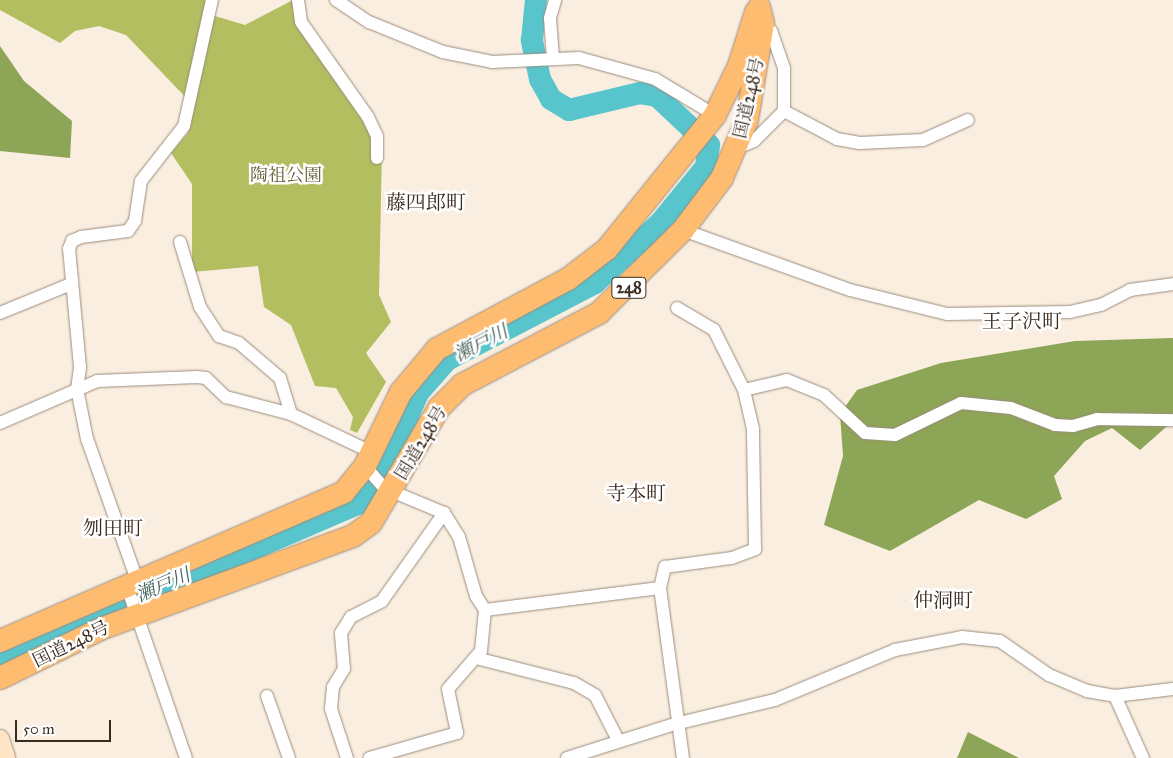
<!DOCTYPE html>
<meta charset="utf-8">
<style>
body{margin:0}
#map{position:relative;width:1173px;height:758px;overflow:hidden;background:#faeee0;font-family:"IM FELL Great Primer","Noto Serif JP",serif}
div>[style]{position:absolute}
.green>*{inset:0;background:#b2be60}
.forest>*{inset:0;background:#8da556}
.river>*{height:22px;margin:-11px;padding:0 11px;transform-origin:11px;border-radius:11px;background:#58c5cd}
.roads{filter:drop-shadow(0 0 1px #9a8c7f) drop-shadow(0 0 1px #9a8c7f)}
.street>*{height:12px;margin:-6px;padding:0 6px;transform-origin:6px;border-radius:6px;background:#fff}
.secondary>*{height:18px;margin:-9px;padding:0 9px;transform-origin:9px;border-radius:9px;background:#ffe4c6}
.highway>*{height:22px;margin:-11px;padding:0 11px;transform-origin:11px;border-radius:11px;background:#febc70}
span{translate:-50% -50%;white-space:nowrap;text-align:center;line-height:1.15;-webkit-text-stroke:5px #fff;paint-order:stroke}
.shield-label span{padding:1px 4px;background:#fff;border:1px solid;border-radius:4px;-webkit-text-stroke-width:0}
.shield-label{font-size:16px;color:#3b2a1e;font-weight:700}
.street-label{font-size:18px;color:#3b2a1e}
.park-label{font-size:18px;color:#655e35}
.water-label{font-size:19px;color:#45605b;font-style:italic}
.quarter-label{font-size:20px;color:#3b2a1e}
.scale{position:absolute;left:15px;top:720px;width:96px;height:22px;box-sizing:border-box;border:2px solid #3b2a1e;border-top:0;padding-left:6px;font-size:15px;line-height:18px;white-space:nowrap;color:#3b2a1e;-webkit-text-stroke:4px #fff;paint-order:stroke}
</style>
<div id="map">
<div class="green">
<i style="clip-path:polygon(0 0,207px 0,205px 13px,245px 25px,293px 0,296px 24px,382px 149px,379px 295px,391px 322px,366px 353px,386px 382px,357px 433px,350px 430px,353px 417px,336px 388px,315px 386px,291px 325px,264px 307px,258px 266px,192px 272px,192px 184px,171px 153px,188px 133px,193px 105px,126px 35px,99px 26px,75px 31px,60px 43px,0 10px)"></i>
</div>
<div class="forest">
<i style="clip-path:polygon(0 46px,24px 81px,72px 121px,70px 158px,0 151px)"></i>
<i style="clip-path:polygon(1173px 338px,1173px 421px,1140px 450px,1112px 428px,1085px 441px,1054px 476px,1062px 499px,1026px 519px,979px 500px,890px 551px,824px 525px,843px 456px,840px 414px,857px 390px,941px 363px,1075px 341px)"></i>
<i style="clip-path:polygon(968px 732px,1019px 758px,957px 758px)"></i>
</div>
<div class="river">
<i style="left:0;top:658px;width:392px;rotate:-23.3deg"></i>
<i style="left:360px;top:503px;width:65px;rotate:-58.3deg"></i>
<i style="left:394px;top:448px;width:60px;rotate:-66.4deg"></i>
<i style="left:418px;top:393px;width:44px;rotate:-48.7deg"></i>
<i style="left:447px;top:360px;width:167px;rotate:-27.5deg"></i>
<i style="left:595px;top:283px;width:90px;rotate:-42.7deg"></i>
<i style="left:661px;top:222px;width:71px;rotate:-50.7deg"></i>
<i style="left:706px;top:167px;width:22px;rotate:-82deg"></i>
<i style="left:709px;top:145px;width:71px;rotate:-136.7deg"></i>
<i style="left:657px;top:96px;width:17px;rotate:-170deg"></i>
<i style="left:640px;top:93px;width:73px;rotate:166.5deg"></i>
<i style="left:569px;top:110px;width:21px;rotate:-149deg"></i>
<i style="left:551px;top:99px;width:23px;rotate:-119deg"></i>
<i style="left:540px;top:79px;width:40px;rotate:-102deg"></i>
<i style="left:532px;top:40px;width:40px;rotate:-84.3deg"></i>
</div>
<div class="roads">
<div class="street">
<i style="left:298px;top:0;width:22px;rotate:82deg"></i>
<i style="left:301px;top:22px;width:116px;rotate:54.8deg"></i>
<i style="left:368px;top:117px;width:21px;rotate:65deg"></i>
<i style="left:377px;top:136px;width:22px;rotate:90deg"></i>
<i style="left:336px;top:0;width:40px;rotate:34deg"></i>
<i style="left:369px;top:22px;width:80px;rotate:22.1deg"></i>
<i style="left:443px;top:52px;width:50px;rotate:11.5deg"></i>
<i style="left:492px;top:62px;width:87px;rotate:-2.6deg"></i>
<i style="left:579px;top:58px;width:79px;rotate:15.4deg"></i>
<i style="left:655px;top:79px;width:70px;rotate:31deg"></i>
<i style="left:553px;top:58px;width:40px;rotate:-94.3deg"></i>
<i style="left:550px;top:18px;width:19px;rotate:-74deg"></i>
<i style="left:784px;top:111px;width:60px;rotate:27.8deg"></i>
<i style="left:837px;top:139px;width:23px;rotate:10deg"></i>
<i style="left:860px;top:143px;width:63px;rotate:-2.7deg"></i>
<i style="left:923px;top:140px;width:49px;rotate:-24deg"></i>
<i style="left:737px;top:148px;width:18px;rotate:-22deg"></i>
<i style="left:754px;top:141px;width:42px;rotate:-45deg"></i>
<i style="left:784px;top:111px;width:43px;rotate:-90deg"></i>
<i style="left:784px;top:68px;width:39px;rotate:-109deg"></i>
<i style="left:771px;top:31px;width:11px;rotate:-135deg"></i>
<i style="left:683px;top:230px;width:177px;rotate:19.8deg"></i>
<i style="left:850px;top:290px;width:100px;rotate:13.9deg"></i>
<i style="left:947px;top:314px;width:123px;rotate:-0.9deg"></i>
<i style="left:1070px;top:312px;width:32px;rotate:-13deg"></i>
<i style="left:1101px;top:305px;width:33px;rotate:-27deg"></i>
<i style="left:1130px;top:290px;width:43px;rotate:-7.9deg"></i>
<i style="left:180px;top:242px;width:68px;rotate:72.9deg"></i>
<i style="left:200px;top:307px;width:35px;rotate:57deg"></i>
<i style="left:219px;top:336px;width:21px;rotate:19deg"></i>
<i style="left:239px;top:343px;width:54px;rotate:40.5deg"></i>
<i style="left:280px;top:378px;width:38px;rotate:73deg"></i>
<i style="left:677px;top:308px;width:43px;rotate:30.7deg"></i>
<i style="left:714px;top:330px;width:67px;rotate:63.4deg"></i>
<i style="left:0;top:313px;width:77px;rotate:-22.2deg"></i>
<i style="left:0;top:423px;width:106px;rotate:-23.4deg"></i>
<i style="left:97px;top:381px;width:100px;rotate:-2.3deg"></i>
<i style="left:197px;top:377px;width:9px;rotate:6deg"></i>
<i style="left:206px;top:378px;width:28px;rotate:44deg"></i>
<i style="left:226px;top:397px;width:67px;rotate:14.7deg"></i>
<i style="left:291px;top:414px;width:89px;rotate:25.4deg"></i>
<i style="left:365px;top:466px;width:29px;rotate:49deg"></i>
<i style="left:384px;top:488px;width:65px;rotate:22.6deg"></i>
<i style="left:444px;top:513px;width:28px;rotate:58deg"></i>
<i style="left:459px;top:537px;width:61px;rotate:73.9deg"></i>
<i style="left:476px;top:596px;width:17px;rotate:57deg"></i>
<i style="left:485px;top:610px;width:41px;rotate:95.6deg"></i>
<i style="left:481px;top:651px;width:50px;rotate:131deg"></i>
<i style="left:448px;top:689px;width:45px;rotate:78.4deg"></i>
<i style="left:457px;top:733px;width:91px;rotate:164.1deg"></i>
<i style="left:137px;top:580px;width:150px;rotate:-109.5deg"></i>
<i style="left:87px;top:439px;width:51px;rotate:-101.3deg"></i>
<i style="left:77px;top:389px;width:22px;rotate:-82deg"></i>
<i style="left:80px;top:367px;width:119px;rotate:-95.3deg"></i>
<i style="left:69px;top:249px;width:9px;rotate:-69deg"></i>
<i style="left:72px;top:241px;width:10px;rotate:-24deg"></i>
<i style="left:81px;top:237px;width:47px;rotate:-7.3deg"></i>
<i style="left:128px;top:231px;width:12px;rotate:-55deg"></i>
<i style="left:135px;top:221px;width:40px;rotate:-81.5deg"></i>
<i style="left:141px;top:181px;width:70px;rotate:-52deg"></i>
<i style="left:184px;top:126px;width:129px;rotate:-77.5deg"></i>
<i style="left:126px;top:584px;width:184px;rotate:71deg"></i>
<i style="left:485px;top:610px;width:176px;rotate:-7.2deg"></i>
<i style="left:476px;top:658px;width:101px;rotate:14.3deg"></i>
<i style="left:574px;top:683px;width:24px;rotate:30deg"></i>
<i style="left:595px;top:695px;width:51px;rotate:62.9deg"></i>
<i style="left:267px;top:696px;width:66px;rotate:70.5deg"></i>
<i style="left:1115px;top:696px;width:68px;rotate:65.7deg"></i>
<i style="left:347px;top:758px;width:52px;rotate:-108.1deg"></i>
<i style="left:331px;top:709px;width:22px;rotate:-85deg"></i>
<i style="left:333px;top:687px;width:21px;rotate:-59deg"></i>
<i style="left:344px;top:669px;width:36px;rotate:-95deg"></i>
<i style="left:341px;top:633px;width:19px;rotate:-58deg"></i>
<i style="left:351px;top:617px;width:35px;rotate:-27deg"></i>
<i style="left:382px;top:601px;width:108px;rotate:-54.8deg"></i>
<i style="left:567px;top:758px;width:113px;rotate:-17.5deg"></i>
<i style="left:675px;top:724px;width:103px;rotate:-13.5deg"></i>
<i style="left:775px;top:700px;width:130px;rotate:-22.6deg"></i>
<i style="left:895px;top:650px;width:68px;rotate:-11deg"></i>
<i style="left:962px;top:637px;width:38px;rotate:6deg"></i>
<i style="left:1000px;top:641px;width:60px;rotate:34.8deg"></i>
<i style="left:1049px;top:675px;width:41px;rotate:22.8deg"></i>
<i style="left:1087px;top:691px;width:28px;rotate:10deg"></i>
<i style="left:1115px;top:696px;width:58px;rotate:-6.9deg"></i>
<i style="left:683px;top:758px;width:172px;rotate:-97.7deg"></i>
<i style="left:660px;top:588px;width:22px;rotate:-77deg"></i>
<i style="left:665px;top:567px;width:68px;rotate:-7.7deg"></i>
<i style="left:732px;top:558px;width:25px;rotate:-21deg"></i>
<i style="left:755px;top:549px;width:120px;rotate:-91deg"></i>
<i style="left:753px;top:429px;width:40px;rotate:-103deg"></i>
<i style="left:744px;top:390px;width:44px;rotate:-13.1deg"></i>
<i style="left:787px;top:380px;width:40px;rotate:22deg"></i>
<i style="left:824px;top:395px;width:56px;rotate:42.8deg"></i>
<i style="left:865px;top:433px;width:30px;rotate:4deg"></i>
<i style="left:895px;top:435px;width:73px;rotate:-25.9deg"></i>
<i style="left:961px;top:403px;width:50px;rotate:5.7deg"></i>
<i style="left:1011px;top:408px;width:47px;rotate:21.1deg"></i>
<i style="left:1055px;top:425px;width:18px;rotate:3deg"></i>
<i style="left:1073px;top:426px;width:25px;rotate:-16deg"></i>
<i style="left:1097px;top:419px;width:76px;rotate:0.8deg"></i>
</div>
<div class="secondary">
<i style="left:0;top:739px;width:20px;rotate:72deg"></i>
</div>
<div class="highway">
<i style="left:0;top:641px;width:375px;rotate:-23.4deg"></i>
<i style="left:344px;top:492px;width:33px;rotate:-51deg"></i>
<i style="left:365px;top:466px;width:82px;rotate:-64.1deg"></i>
<i style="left:401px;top:392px;width:56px;rotate:-50.1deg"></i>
<i style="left:437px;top:349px;width:149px;rotate:-28.1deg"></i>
<i style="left:568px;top:279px;width:49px;rotate:-37.6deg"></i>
<i style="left:607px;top:249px;width:172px;rotate:-51.1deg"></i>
<i style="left:715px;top:115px;width:55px;rotate:-63.9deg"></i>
<i style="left:739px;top:66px;width:57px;rotate:-72.5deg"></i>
<i style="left:0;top:678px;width:114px;rotate:-25.9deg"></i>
<i style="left:103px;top:628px;width:266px;rotate:-20.2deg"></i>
<i style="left:353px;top:536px;width:22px;rotate:-36deg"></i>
<i style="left:371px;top:523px;width:134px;rotate:-59.4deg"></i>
<i style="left:439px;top:408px;width:33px;rotate:-45deg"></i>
<i style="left:462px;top:385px;width:155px;rotate:-27.7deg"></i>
<i style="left:599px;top:313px;width:118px;rotate:-44.7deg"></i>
<i style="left:683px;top:230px;width:65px;rotate:-53.1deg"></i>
<i style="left:722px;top:178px;width:63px;rotate:-66.7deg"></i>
<i style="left:747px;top:120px;width:98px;rotate:-80.6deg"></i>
<i style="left:763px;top:23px;width:16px;rotate:-104deg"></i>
</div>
</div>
<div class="shield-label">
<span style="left:629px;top:288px">248</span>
</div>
<div class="street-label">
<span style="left:749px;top:98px;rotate:-77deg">国道248号</span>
<span style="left:421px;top:443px;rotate:-59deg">国道248号</span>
<span style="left:71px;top:644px;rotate:-26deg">国道248号</span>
</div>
<div class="park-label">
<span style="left:286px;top:175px">陶祖公園</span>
</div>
<div class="water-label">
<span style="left:481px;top:343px;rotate:-27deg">瀬戸川</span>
<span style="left:163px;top:585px;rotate:-23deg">瀬戸川</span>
</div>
<div class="quarter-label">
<span style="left:426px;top:202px">藤四郎町</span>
<span style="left:1022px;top:321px">王子沢町</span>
<span style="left:636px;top:493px">寺本町</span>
<span style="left:113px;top:528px">刎田町</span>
<span style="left:943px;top:600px">仲洞町</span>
</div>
<div class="scale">50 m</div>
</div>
